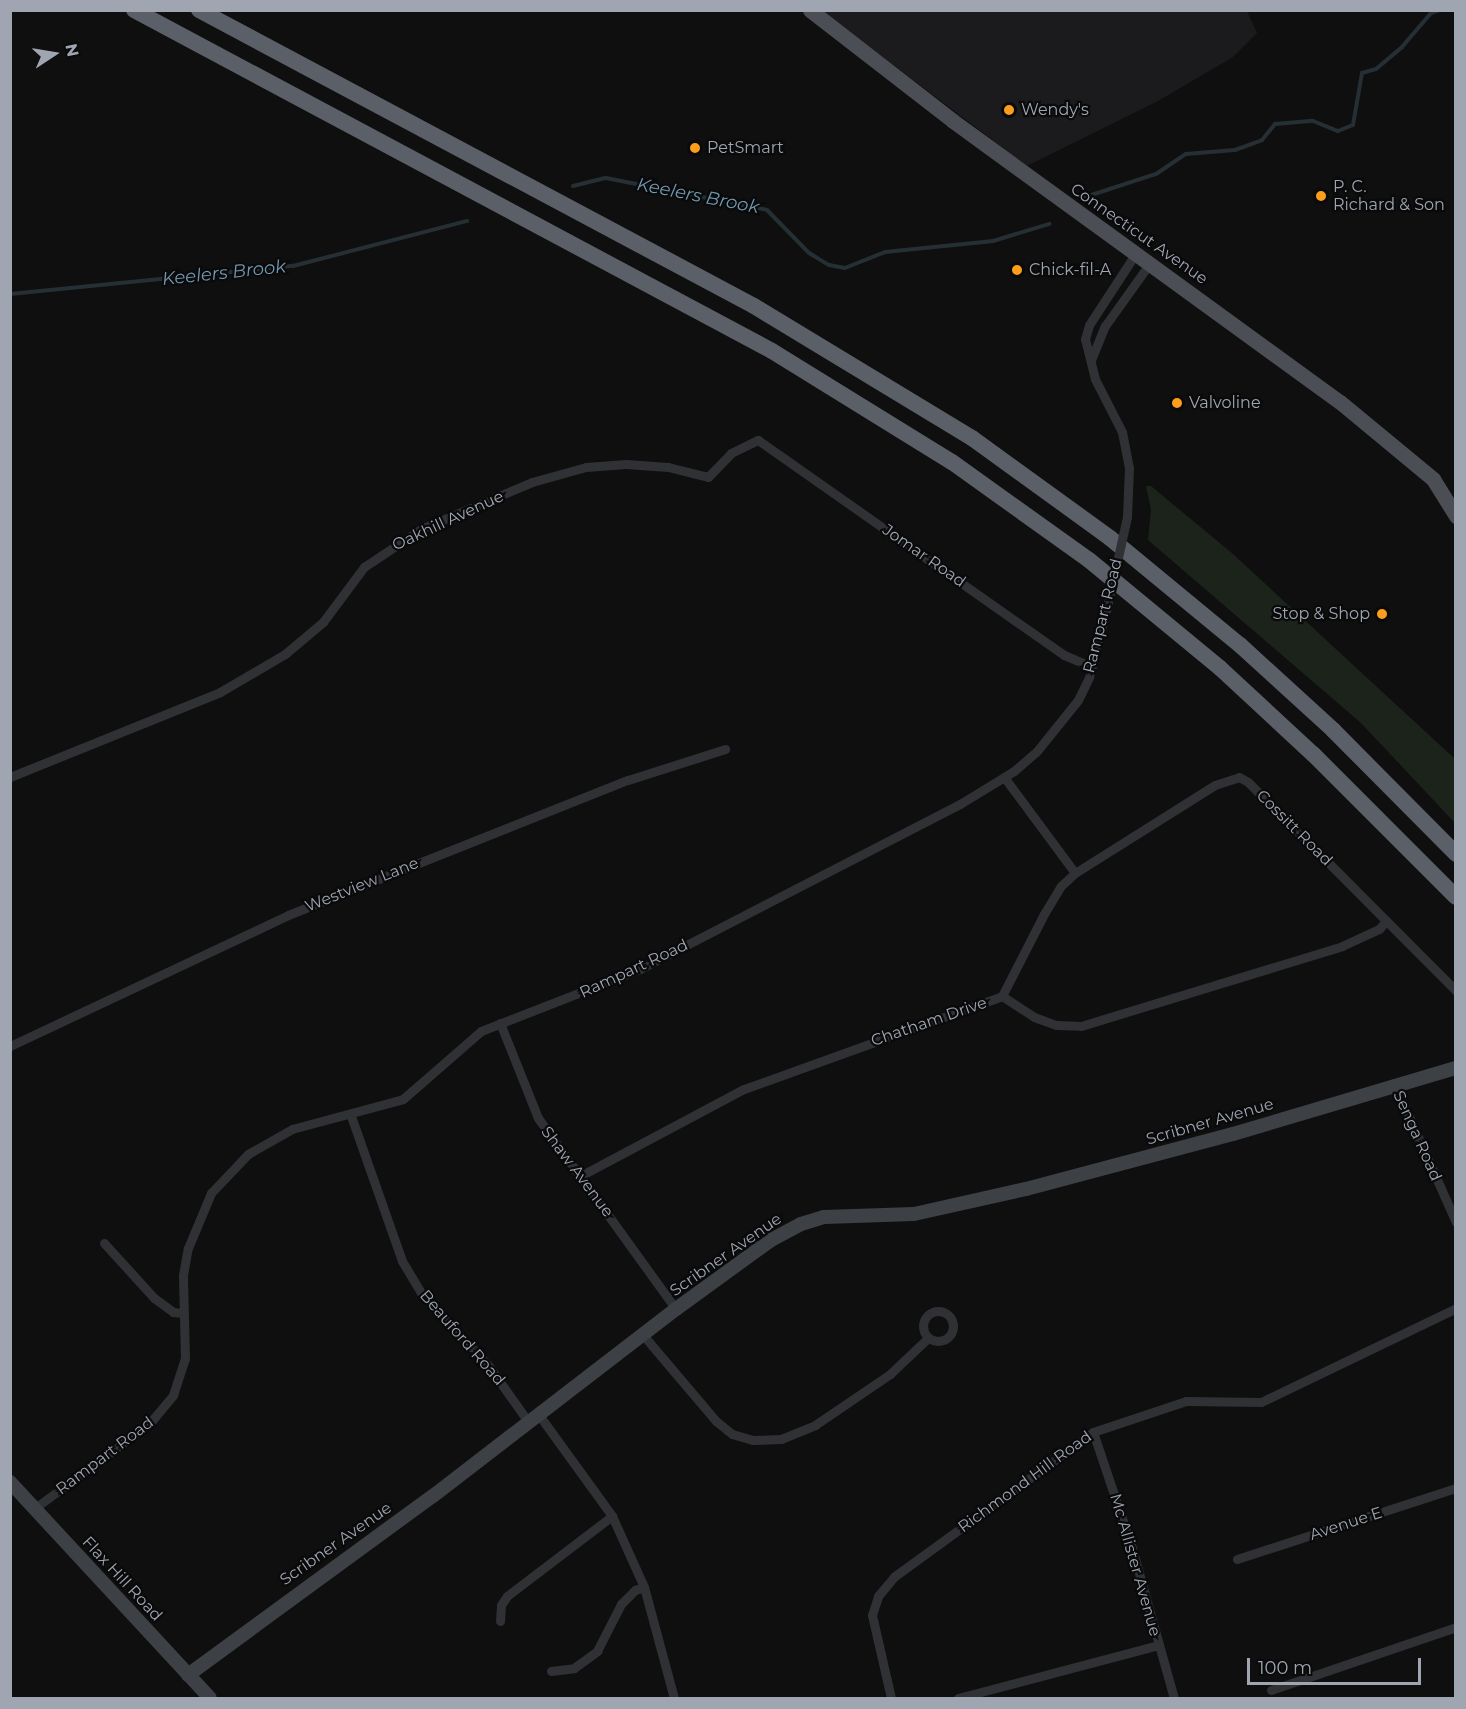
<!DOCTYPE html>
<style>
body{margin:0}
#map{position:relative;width:1466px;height:1709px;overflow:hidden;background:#0f0f10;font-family:Montserrat,sans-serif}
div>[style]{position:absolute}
.built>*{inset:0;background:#1b1b1d}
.green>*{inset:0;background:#1b231b}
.stream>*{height:4px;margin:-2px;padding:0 2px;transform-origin:2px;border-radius:2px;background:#252f34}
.street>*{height:9px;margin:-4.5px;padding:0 4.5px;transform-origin:4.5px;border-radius:4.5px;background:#303135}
.street>.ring{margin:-4.5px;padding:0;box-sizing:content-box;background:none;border:9px solid #303135;border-radius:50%}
.secondary>*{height:14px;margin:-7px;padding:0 7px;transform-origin:7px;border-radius:7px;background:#3d4045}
.primary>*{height:15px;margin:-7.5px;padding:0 7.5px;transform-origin:7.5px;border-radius:7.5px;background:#4b4e54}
.highway>*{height:16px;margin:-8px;padding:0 8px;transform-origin:8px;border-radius:8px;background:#5b5f67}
.street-bridge>*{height:9px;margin:-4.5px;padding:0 4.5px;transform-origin:4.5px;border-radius:4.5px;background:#303135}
.dots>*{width:16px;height:16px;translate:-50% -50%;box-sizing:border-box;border:3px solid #0a0a0b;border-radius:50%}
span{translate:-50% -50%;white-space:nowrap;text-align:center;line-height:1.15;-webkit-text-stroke:4.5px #0a0a0b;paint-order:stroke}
.poi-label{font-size:16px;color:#9fa6b2}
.left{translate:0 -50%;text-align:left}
.right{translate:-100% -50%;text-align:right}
.street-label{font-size:16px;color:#9fa6b2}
.water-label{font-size:18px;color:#7299b0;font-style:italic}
.frame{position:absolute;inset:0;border:12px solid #9fa6b2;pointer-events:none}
.north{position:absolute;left:24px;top:24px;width:60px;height:60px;-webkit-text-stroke:4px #0a0a0b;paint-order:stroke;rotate:78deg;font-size:16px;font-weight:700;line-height:24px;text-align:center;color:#9fa6b2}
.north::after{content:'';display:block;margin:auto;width:21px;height:27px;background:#9fa6b2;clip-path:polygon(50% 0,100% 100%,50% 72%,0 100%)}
.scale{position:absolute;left:1247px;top:1658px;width:174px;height:27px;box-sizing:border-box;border:3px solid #9fa6b2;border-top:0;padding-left:8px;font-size:18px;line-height:21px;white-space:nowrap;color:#9fa6b2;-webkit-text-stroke:4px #0a0a0b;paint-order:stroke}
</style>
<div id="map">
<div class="built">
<i style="clip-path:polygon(822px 11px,1247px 11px,1257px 33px,1233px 57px,1158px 101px,1027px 166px)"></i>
</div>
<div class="green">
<i style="clip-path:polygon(1146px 486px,1151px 486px,1233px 554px,1455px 759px,1455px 823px,1361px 723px,1148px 540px,1151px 510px)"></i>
</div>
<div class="stream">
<i style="left:573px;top:186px;width:34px;rotate:-14deg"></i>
<i style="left:606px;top:178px;width:164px;rotate:11.2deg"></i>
<i style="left:767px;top:210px;width:60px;rotate:45.7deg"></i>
<i style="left:809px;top:253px;width:23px;rotate:31deg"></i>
<i style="left:829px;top:265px;width:16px;rotate:11deg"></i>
<i style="left:845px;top:268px;width:43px;rotate:-21.8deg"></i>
<i style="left:885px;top:252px;width:109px;rotate:-5.8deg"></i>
<i style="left:993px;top:241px;width:59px;rotate:-16.9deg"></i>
<i style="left:1082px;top:198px;width:78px;rotate:-18deg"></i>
<i style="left:1156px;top:174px;width:36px;rotate:-34deg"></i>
<i style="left:1186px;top:154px;width:49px;rotate:-4.7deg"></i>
<i style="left:1235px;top:150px;width:29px;rotate:-20deg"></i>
<i style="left:1262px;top:140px;width:21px;rotate:-51deg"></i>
<i style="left:1275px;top:124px;width:38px;rotate:-5deg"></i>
<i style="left:1313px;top:121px;width:27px;rotate:22deg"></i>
<i style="left:1338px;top:131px;width:16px;rotate:-22deg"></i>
<i style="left:1353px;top:125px;width:53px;rotate:-80.2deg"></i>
<i style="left:1362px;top:73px;width:15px;rotate:-16deg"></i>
<i style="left:1376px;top:69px;width:34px;rotate:-40deg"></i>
<i style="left:1402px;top:47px;width:45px;rotate:-49.5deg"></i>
<i style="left:1431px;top:13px;width:9px;rotate:-18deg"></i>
<i style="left:10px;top:294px;width:284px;rotate:-5.7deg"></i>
<i style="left:293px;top:266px;width:180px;rotate:-14.5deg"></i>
</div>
<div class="street">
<i style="left:1091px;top:360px;width:37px;rotate:-68deg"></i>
<i style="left:1105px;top:326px;width:77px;rotate:-54.5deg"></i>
<i style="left:1127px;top:517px;width:49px;rotate:-87.7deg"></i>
<i style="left:1129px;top:468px;width:37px;rotate:-101deg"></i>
<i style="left:1122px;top:432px;width:59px;rotate:-117deg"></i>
<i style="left:1095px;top:379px;width:41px;rotate:-104deg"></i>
<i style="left:1085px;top:339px;width:15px;rotate:-74deg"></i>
<i style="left:1089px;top:325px;width:86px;rotate:-56.9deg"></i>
<i style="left:10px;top:777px;width:227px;rotate:-22deg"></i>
<i style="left:220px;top:692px;width:75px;rotate:-30.3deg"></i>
<i style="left:285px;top:654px;width:50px;rotate:-40.1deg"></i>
<i style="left:323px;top:622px;width:69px;rotate:-53.3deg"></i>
<i style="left:364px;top:567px;width:69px;rotate:-33.7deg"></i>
<i style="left:421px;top:529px;width:121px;rotate:-22.9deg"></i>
<i style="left:532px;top:482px;width:56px;rotate:-15.5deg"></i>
<i style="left:586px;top:467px;width:40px;rotate:-4.3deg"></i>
<i style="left:626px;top:464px;width:42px;rotate:4.1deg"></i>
<i style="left:668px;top:467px;width:41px;rotate:14deg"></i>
<i style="left:708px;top:477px;width:33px;rotate:-46deg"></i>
<i style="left:731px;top:453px;width:30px;rotate:-26deg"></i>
<i style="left:758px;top:440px;width:374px;rotate:35.1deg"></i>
<i style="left:1064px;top:655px;width:30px;rotate:23deg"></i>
<i style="left:1004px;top:777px;width:119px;rotate:53.5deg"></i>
<i style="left:1002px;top:996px;width:92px;rotate:-62.9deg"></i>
<i style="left:1044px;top:914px;width:33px;rotate:-59deg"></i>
<i style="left:1061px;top:886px;width:19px;rotate:-43deg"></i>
<i style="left:1075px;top:873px;width:165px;rotate:-32.2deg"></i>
<i style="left:1215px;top:785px;width:25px;rotate:-18deg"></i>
<i style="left:1239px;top:777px;width:10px;rotate:29deg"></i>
<i style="left:1248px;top:782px;width:295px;rotate:45.1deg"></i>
<i style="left:1002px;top:996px;width:38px;rotate:33deg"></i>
<i style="left:1034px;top:1017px;width:23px;rotate:20deg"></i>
<i style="left:1056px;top:1025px;width:25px;rotate:2deg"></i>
<i style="left:1081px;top:1026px;width:273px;rotate:-17deg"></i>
<i style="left:1342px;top:946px;width:41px;rotate:-24.7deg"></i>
<i style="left:1379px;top:929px;width:11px;rotate:-49deg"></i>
<i style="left:500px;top:1023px;width:102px;rotate:68.2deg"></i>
<i style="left:538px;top:1118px;width:236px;rotate:54.2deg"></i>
<i style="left:10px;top:1046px;width:307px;rotate:-25.2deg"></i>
<i style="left:288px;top:915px;width:366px;rotate:-21.7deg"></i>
<i style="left:628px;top:780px;width:102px;rotate:-17.7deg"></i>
<i style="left:1394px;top:1083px;width:152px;rotate:66deg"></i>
<i style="left:351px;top:1116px;width:154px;rotate:70.6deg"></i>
<i style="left:402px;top:1261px;width:37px;rotate:59deg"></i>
<i style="left:421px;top:1293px;width:98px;rotate:47.1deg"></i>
<i style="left:488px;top:1365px;width:71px;rotate:54.7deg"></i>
<i style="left:582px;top:1175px;width:183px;rotate:-28deg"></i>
<i style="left:744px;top:1089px;width:274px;rotate:-19.8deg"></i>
<i style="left:104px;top:1243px;width:74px;rotate:47.7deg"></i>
<i style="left:154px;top:1298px;width:24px;rotate:36deg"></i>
<i style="left:173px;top:1312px;width:10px;rotate:6deg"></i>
<i class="ring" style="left:923px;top:1311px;width:21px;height:21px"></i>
<i style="left:643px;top:1335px;width:113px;rotate:49.7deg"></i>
<i style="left:716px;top:1421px;width:21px;rotate:39deg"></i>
<i style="left:732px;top:1434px;width:22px;rotate:16deg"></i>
<i style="left:753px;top:1440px;width:28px;rotate:-2deg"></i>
<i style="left:781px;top:1439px;width:37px;rotate:-22deg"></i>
<i style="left:815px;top:1425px;width:91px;rotate:-34.2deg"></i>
<i style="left:890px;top:1374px;width:52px;rotate:-43.5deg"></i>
<i style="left:539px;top:1415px;width:125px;rotate:54.1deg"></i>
<i style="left:612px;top:1516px;width:78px;rotate:65.7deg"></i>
<i style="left:644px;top:1587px;width:115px;rotate:74.9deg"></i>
<i style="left:1093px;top:1432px;width:122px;rotate:71.4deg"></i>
<i style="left:1132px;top:1548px;width:156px;rotate:74.4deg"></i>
<i style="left:35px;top:1508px;width:142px;rotate:-36.4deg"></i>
<i style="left:149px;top:1424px;width:38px;rotate:-50deg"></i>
<i style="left:173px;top:1395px;width:38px;rotate:-72deg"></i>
<i style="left:185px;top:1359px;width:84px;rotate:-91.4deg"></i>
<i style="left:183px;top:1275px;width:27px;rotate:-80deg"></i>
<i style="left:188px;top:1248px;width:60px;rotate:-67.3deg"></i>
<i style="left:211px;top:1193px;width:54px;rotate:-46.5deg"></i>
<i style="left:248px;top:1154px;width:51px;rotate:-29.6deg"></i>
<i style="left:292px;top:1129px;width:115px;rotate:-15.1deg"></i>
<i style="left:403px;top:1099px;width:103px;rotate:-41.1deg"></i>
<i style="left:481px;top:1031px;width:171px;rotate:-21.3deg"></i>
<i style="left:640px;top:969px;width:360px;rotate:-27.3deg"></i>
<i style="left:960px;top:804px;width:63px;rotate:-31.4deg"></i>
<i style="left:1014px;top:771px;width:30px;rotate:-41deg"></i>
<i style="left:1037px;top:751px;width:65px;rotate:-51.2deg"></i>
<i style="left:1078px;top:700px;width:25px;rotate:-64deg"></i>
<i style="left:1089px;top:677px;width:72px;rotate:-75.6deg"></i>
<i style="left:1237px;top:1559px;width:230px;rotate:-18deg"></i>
<i style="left:500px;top:1621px;width:16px;rotate:-86deg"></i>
<i style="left:501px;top:1605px;width:11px;rotate:-56deg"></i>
<i style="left:507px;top:1596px;width:132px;rotate:-37.3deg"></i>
<i style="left:551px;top:1671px;width:23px;rotate:-7deg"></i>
<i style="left:574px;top:1668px;width:29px;rotate:-36deg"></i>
<i style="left:597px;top:1651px;width:53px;rotate:-62.9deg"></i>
<i style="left:621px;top:1604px;width:20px;rotate:-45deg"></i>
<i style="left:635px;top:1590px;width:9px;rotate:-18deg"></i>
<i style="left:1271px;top:1690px;width:195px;rotate:-18.8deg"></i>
<i style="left:891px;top:1698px;width:85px;rotate:-102.9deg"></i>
<i style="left:872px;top:1615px;width:20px;rotate:-72deg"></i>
<i style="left:878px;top:1596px;width:26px;rotate:-50deg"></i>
<i style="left:895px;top:1576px;width:245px;rotate:-36deg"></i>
<i style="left:1093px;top:1432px;width:98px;rotate:-18.4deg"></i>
<i style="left:1186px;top:1401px;width:75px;rotate:0.8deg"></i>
<i style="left:1261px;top:1402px;width:216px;rotate:-25.7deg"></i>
<i style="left:958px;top:1698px;width:207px;rotate:-14.8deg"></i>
</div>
<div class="secondary">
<i style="left:10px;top:1482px;width:294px;rotate:47.2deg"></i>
<i style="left:188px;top:1675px;width:303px;rotate:-36.2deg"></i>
<i style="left:433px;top:1496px;width:307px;rotate:-37.6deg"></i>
<i style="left:676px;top:1309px;width:117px;rotate:-36deg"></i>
<i style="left:771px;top:1240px;width:34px;rotate:-28deg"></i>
<i style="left:801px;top:1224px;width:24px;rotate:-17deg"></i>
<i style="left:824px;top:1217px;width:90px;rotate:-1.9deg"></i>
<i style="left:914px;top:1214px;width:115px;rotate:-12.6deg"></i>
<i style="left:1026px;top:1189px;width:214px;rotate:-14.9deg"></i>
<i style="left:1233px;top:1134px;width:233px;rotate:-16.5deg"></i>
</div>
<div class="primary">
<i style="left:810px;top:10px;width:181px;rotate:37.8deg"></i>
<i style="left:953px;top:121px;width:478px;rotate:36deg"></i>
<i style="left:1340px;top:402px;width:121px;rotate:39.6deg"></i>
<i style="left:1433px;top:479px;width:44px;rotate:58.1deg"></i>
</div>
<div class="highway">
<i style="left:134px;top:10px;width:723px;rotate:28.12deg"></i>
<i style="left:772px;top:351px;width:211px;rotate:31.7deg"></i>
<i style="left:952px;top:462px;width:168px;rotate:35.6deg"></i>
<i style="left:1089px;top:560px;width:170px;rotate:39.5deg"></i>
<i style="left:1220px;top:668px;width:127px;rotate:42.8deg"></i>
<i style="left:1313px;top:754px;width:202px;rotate:45deg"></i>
<i style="left:199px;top:10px;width:629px;rotate:28.07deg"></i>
<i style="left:754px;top:306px;width:255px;rotate:31.2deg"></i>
<i style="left:972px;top:438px;width:170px;rotate:35.9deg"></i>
<i style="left:1110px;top:538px;width:168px;rotate:39.5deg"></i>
<i style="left:1240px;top:645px;width:126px;rotate:42.4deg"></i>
<i style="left:1333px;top:730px;width:175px;rotate:45.2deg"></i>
</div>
<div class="street-bridge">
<i style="left:1107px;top:607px;width:92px;rotate:-77.5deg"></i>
</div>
<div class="dots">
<i style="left:1009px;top:110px;background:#fc9e1b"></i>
<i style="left:695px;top:148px;background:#fc9e1b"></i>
<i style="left:1321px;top:196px;background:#fc9e1b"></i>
<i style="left:1017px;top:270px;background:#fc9e1b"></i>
<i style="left:1177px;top:403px;background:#fc9e1b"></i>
<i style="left:1382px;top:614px;background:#fc9e1b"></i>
</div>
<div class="poi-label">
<span class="left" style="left:1021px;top:110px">Wendy's</span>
<span class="left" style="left:707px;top:148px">PetSmart</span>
<span class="left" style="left:1333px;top:196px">P. C.<br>Richard &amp; Son</span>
<span class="left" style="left:1029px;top:270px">Chick-fil-A</span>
<span class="left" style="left:1189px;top:403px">Valvoline</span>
<span class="right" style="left:1370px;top:614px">Stop &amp; Shop</span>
</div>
<div class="street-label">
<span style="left:1139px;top:234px;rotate:35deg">Connecticut Avenue</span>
<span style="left:448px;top:521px;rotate:-25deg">Oakhill Avenue</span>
<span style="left:924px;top:556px;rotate:35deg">Jomar Road</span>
<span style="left:1103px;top:616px;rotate:-76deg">Rampart Road</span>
<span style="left:1294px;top:828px;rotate:45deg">Cossitt Road</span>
<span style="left:362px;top:885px;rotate:-22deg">Westview Lane</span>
<span style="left:634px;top:969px;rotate:-25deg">Rampart Road</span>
<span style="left:929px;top:1022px;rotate:-19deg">Chatham Drive</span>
<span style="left:1210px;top:1122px;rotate:-16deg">Scribner Avenue</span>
<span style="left:1417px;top:1136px;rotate:66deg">Senga Road</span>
<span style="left:577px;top:1172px;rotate:53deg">Shaw Avenue</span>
<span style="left:726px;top:1255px;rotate:-35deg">Scribner Avenue</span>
<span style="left:462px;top:1338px;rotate:49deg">Beauford Road</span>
<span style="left:105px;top:1456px;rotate:-37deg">Rampart Road</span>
<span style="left:1025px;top:1482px;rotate:-36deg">Richmond Hill Road</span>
<span style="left:1346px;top:1524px;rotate:-18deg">Avenue E</span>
<span style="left:336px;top:1544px;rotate:-35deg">Scribner Avenue</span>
<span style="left:1135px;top:1565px;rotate:74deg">Mc Allister Avenue</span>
<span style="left:122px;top:1579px;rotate:47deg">Flax Hill Road</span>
</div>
<div class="water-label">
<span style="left:698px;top:196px;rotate:11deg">Keelers Brook</span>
<span style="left:224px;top:273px;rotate:-6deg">Keelers Brook</span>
</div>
<div class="frame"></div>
<div class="north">N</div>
<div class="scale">100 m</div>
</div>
